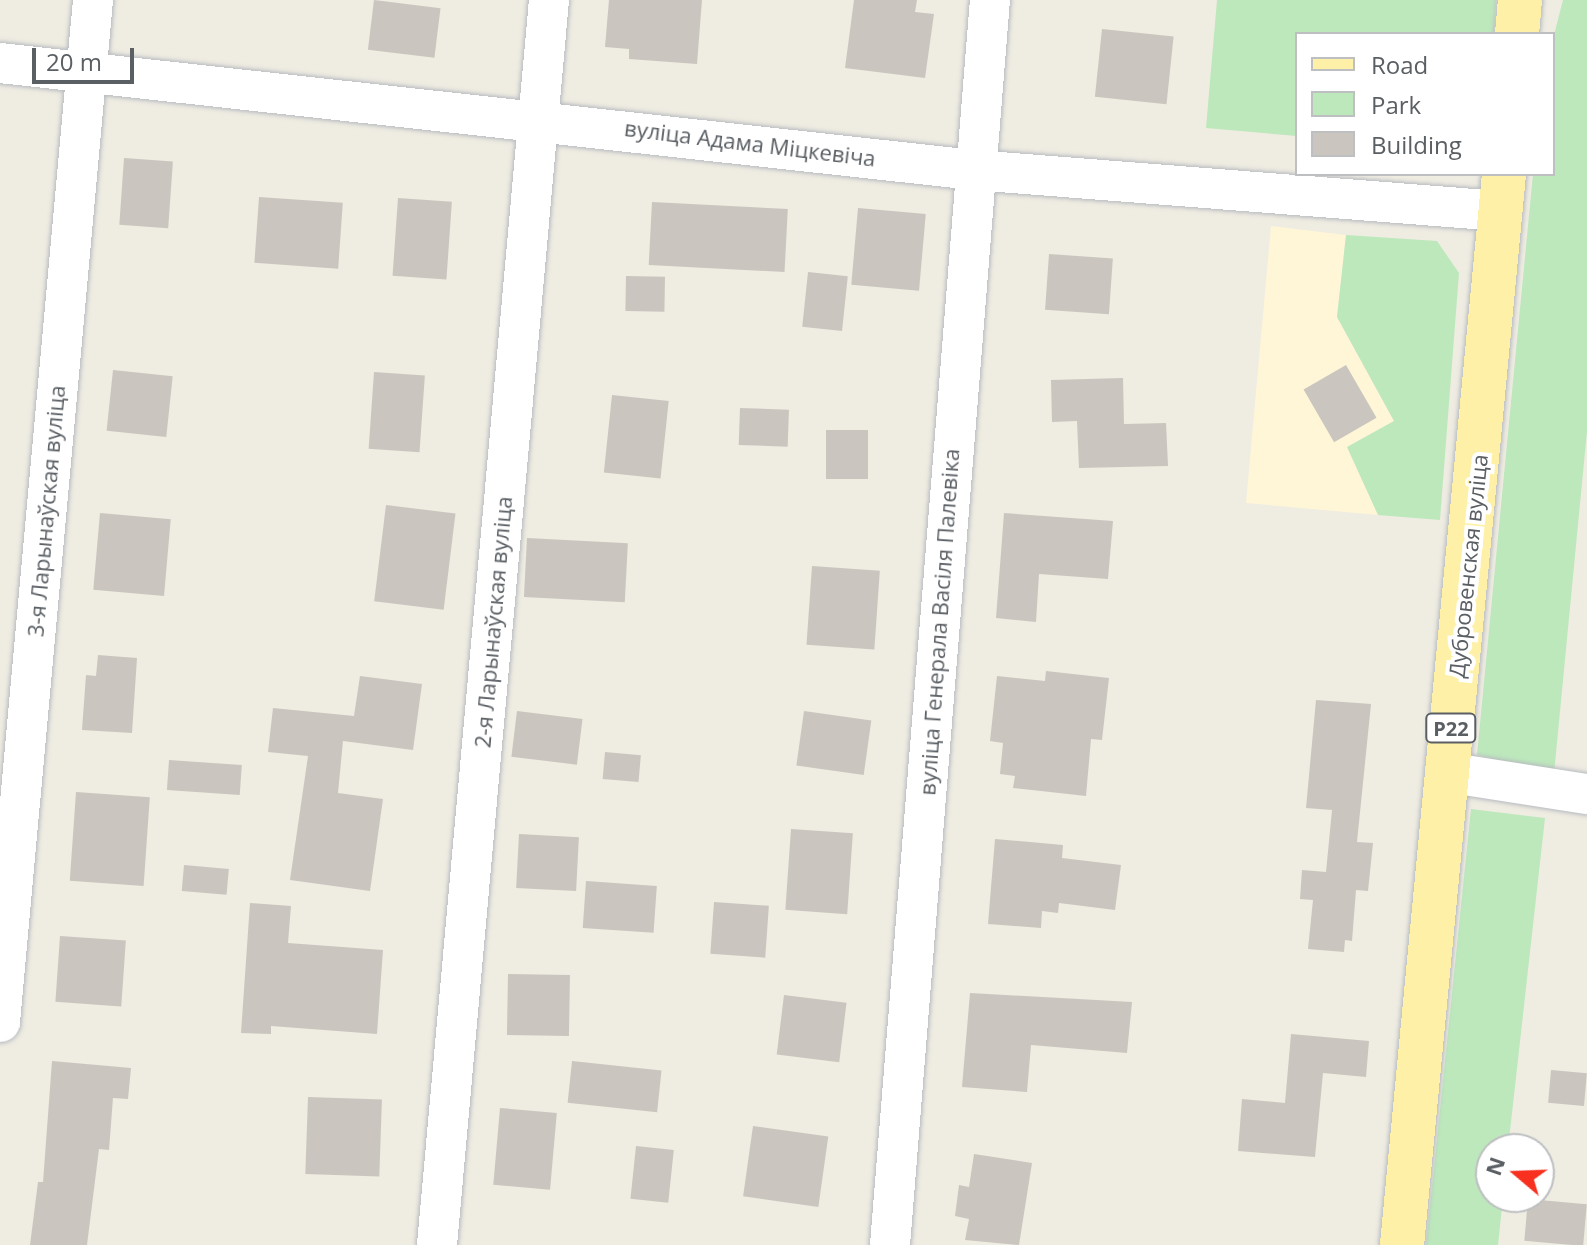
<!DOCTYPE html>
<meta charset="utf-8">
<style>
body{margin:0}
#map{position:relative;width:1587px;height:1245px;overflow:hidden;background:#efece2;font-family:"Open Sans",sans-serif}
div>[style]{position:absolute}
.commercial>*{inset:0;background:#fff6d7}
.green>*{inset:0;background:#bde8bc}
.building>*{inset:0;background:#cac6bf;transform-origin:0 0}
.roads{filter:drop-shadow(0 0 2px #b7bbc0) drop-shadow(0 0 2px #b7bbc0)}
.minor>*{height:40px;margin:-20px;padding:0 20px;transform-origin:20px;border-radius:20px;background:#fff}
.major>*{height:44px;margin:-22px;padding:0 22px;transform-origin:22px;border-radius:22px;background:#fff0a7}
span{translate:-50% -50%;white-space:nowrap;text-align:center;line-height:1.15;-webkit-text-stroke:8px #fff;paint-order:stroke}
.shield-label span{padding:2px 6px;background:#fff;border:2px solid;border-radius:6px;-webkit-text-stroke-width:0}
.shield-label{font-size:20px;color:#5a5f64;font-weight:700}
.street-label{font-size:22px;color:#5a5f64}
.legend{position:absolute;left:1295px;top:32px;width:260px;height:144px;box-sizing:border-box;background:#fff;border:2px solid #bdbfc1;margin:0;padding:10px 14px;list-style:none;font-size:24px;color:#5a5f64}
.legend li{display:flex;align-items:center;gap:16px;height:40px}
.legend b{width:40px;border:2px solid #bdbfc1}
.north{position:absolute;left:1475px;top:1133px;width:80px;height:80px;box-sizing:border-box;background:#fff;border:2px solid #bdbfc1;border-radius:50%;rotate:289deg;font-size:22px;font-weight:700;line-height:32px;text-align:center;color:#5a5f64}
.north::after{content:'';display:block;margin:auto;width:28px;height:36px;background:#f73020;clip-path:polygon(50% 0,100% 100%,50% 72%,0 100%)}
.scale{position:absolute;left:32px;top:48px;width:102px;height:36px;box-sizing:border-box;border:4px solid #5a5f64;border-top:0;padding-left:10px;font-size:24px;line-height:28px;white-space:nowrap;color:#5a5f64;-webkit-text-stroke:6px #fff;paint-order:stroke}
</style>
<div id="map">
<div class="commercial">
<i style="clip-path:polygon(1271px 226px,1346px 235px,1337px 317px,1394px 421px,1347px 447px,1378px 515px,1246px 503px)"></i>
</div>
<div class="green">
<i style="clip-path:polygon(1217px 0,1496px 0,1494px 34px,1297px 34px,1297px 136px,1206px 128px)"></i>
<i style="clip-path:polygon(1563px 0,1587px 0,1587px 431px,1554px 774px,1477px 755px,1533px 174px,1553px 174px,1553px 39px)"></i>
<i style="clip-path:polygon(1346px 235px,1437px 241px,1459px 273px,1440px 520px,1378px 515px,1347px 447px,1394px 421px,1337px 317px)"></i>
<i style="clip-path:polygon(1471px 809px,1545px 818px,1508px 1149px,1491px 1149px,1491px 1197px,1503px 1197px,1498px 1245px,1426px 1245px)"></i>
</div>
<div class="building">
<i style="left:374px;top:0;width:67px;height:50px;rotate:7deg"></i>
<i style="clip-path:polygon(609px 0,702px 0,697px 64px,629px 59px,629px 49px,605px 47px)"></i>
<i style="clip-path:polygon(854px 0,917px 0,915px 12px,934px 14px,925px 78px,845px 68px)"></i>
<i style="left:1102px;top:29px;width:72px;height:68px;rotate:6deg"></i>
<i style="left:124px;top:158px;width:49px;height:67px;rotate:4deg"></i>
<i style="left:259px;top:197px;width:84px;height:66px;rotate:4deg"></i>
<i style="left:398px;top:198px;width:54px;height:78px;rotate:4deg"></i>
<i style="left:652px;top:202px;width:136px;height:63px;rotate:3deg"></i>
<i style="left:858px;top:208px;width:68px;height:77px;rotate:5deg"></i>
<i style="left:1049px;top:254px;width:64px;height:56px;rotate:4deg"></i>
<i style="left:808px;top:272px;width:40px;height:55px;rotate:6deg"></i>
<i style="left:626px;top:276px;width:39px;height:35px;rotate:1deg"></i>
<i style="left:1346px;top:365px;width:61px;height:49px;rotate:60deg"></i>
<i style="left:113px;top:370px;width:60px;height:61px;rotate:6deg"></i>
<i style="left:374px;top:372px;width:51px;height:77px;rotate:4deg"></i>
<i style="clip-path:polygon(1123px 378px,1124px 424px,1166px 423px,1168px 466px,1079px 468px,1077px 421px,1052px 422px,1051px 380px)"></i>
<i style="left:612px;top:395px;width:57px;height:78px;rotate:6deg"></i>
<i style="left:740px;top:408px;width:49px;height:37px;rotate:2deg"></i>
<i style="left:826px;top:430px;width:42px;height:49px"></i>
<i style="left:386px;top:505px;width:70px;height:97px;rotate:7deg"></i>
<i style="left:100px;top:513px;width:71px;height:77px;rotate:5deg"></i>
<i style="clip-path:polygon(1004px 513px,1113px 521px,1108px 579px,1039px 574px,1036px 622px,996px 618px)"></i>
<i style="left:527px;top:538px;width:101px;height:59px;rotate:3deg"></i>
<i style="left:812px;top:566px;width:68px;height:79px;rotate:4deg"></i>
<i style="clip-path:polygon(98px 655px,137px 658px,132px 733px,82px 730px,86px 675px,96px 676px)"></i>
<i style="clip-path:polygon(1046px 671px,1109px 678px,1102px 740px,1091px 739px,1086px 796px,1013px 788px,1015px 776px,1000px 774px,1003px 743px,990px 741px,997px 676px,1045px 681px)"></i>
<i style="clip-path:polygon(360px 676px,422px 684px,413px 750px,343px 741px,338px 793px,383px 799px,370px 891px,290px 880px,308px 756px,268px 752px,273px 708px,354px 716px)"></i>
<i style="clip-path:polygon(1316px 700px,1371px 704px,1357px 842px,1373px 843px,1368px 891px,1356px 890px,1352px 941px,1345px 940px,1344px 952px,1308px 949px,1313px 900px,1300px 899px,1302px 870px,1326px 872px,1332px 810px,1306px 808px)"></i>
<i style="left:517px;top:711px;width:66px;height:46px;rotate:7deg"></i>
<i style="left:804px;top:711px;width:68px;height:55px;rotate:8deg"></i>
<i style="left:605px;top:752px;width:36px;height:27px;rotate:5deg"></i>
<i style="left:169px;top:760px;width:73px;height:30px;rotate:4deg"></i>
<i style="left:76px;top:792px;width:74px;height:89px;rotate:4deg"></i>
<i style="left:791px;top:829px;width:62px;height:81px;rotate:4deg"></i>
<i style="left:519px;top:834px;width:60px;height:54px;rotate:3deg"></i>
<i style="clip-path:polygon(995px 839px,1063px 845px,1062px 858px,1121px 865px,1115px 910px,1059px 903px,1058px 913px,1042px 911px,1041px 928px,988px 924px)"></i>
<i style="left:184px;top:865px;width:45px;height:26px;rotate:5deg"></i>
<i style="left:586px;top:881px;width:71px;height:47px;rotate:4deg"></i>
<i style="left:714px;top:902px;width:55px;height:52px;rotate:4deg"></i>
<i style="clip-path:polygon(250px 903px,291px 906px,288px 943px,383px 950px,377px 1034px,271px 1026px,271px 1034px,241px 1033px)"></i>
<i style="left:60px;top:936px;width:66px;height:66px;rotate:4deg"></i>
<i style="left:508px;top:974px;width:62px;height:61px;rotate:1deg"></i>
<i style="clip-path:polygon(970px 993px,1132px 1002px,1127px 1053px,1031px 1045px,1027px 1092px,962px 1087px)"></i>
<i style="left:784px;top:995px;width:63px;height:60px;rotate:7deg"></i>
<i style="clip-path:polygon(1291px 1034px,1369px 1041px,1366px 1077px,1323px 1073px,1315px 1157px,1238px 1151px,1242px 1099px,1285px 1103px)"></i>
<i style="clip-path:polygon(52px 1061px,131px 1068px,128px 1099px,113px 1098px,109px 1150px,99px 1149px,87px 1245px,30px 1245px,38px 1182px,43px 1182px)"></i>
<i style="left:572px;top:1061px;width:90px;height:42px;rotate:6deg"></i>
<i style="left:1551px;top:1070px;width:36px;height:33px;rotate:5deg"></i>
<i style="left:308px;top:1097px;width:74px;height:77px;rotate:2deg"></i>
<i style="left:500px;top:1108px;width:57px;height:77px;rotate:5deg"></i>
<i style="left:753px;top:1126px;width:76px;height:71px;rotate:8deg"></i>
<i style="left:636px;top:1146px;width:38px;height:53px;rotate:6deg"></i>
<i style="clip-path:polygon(974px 1154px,1032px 1163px,1019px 1245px,965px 1240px,969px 1219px,955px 1216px,959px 1185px,969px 1187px)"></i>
<i style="left:1528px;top:1199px;width:59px;height:42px;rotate:5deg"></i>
</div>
<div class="roads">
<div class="minor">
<i style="left:0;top:63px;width:980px;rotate:6.27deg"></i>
<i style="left:974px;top:170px;width:528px;rotate:4.46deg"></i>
<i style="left:1446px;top:772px;width:143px;rotate:8.9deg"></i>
<i style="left:0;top:1022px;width:1026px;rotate:-84.8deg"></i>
<i style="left:437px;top:1245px;width:1250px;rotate:-84.86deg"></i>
<i style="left:890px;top:1245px;width:1249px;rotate:-85.41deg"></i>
</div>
<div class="major">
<i style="left:1517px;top:34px;width:34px;rotate:-85deg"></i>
<i style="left:1402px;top:1245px;width:1076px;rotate:-84.56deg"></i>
</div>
</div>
<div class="shield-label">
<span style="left:1451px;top:728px">Р22</span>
</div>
<div class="street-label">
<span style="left:750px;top:143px;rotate:7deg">вуліца Адама Міцкевіча</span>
<span style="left:46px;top:511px;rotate:-85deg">3-я Ларынаўская вуліца</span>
<span style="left:1468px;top:566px;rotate:-84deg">Дубровенская вуліца</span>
<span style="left:493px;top:622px;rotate:-85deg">2-я Ларынаўская вуліца</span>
<span style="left:939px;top:622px;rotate:-86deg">вуліца Генерала Васіля Палевіка</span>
</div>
<ul class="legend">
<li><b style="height:10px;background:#fff0a7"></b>Road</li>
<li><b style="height:22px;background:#bde8bc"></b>Park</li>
<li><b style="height:22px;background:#cac6bf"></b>Building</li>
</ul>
<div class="north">N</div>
<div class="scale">20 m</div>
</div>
